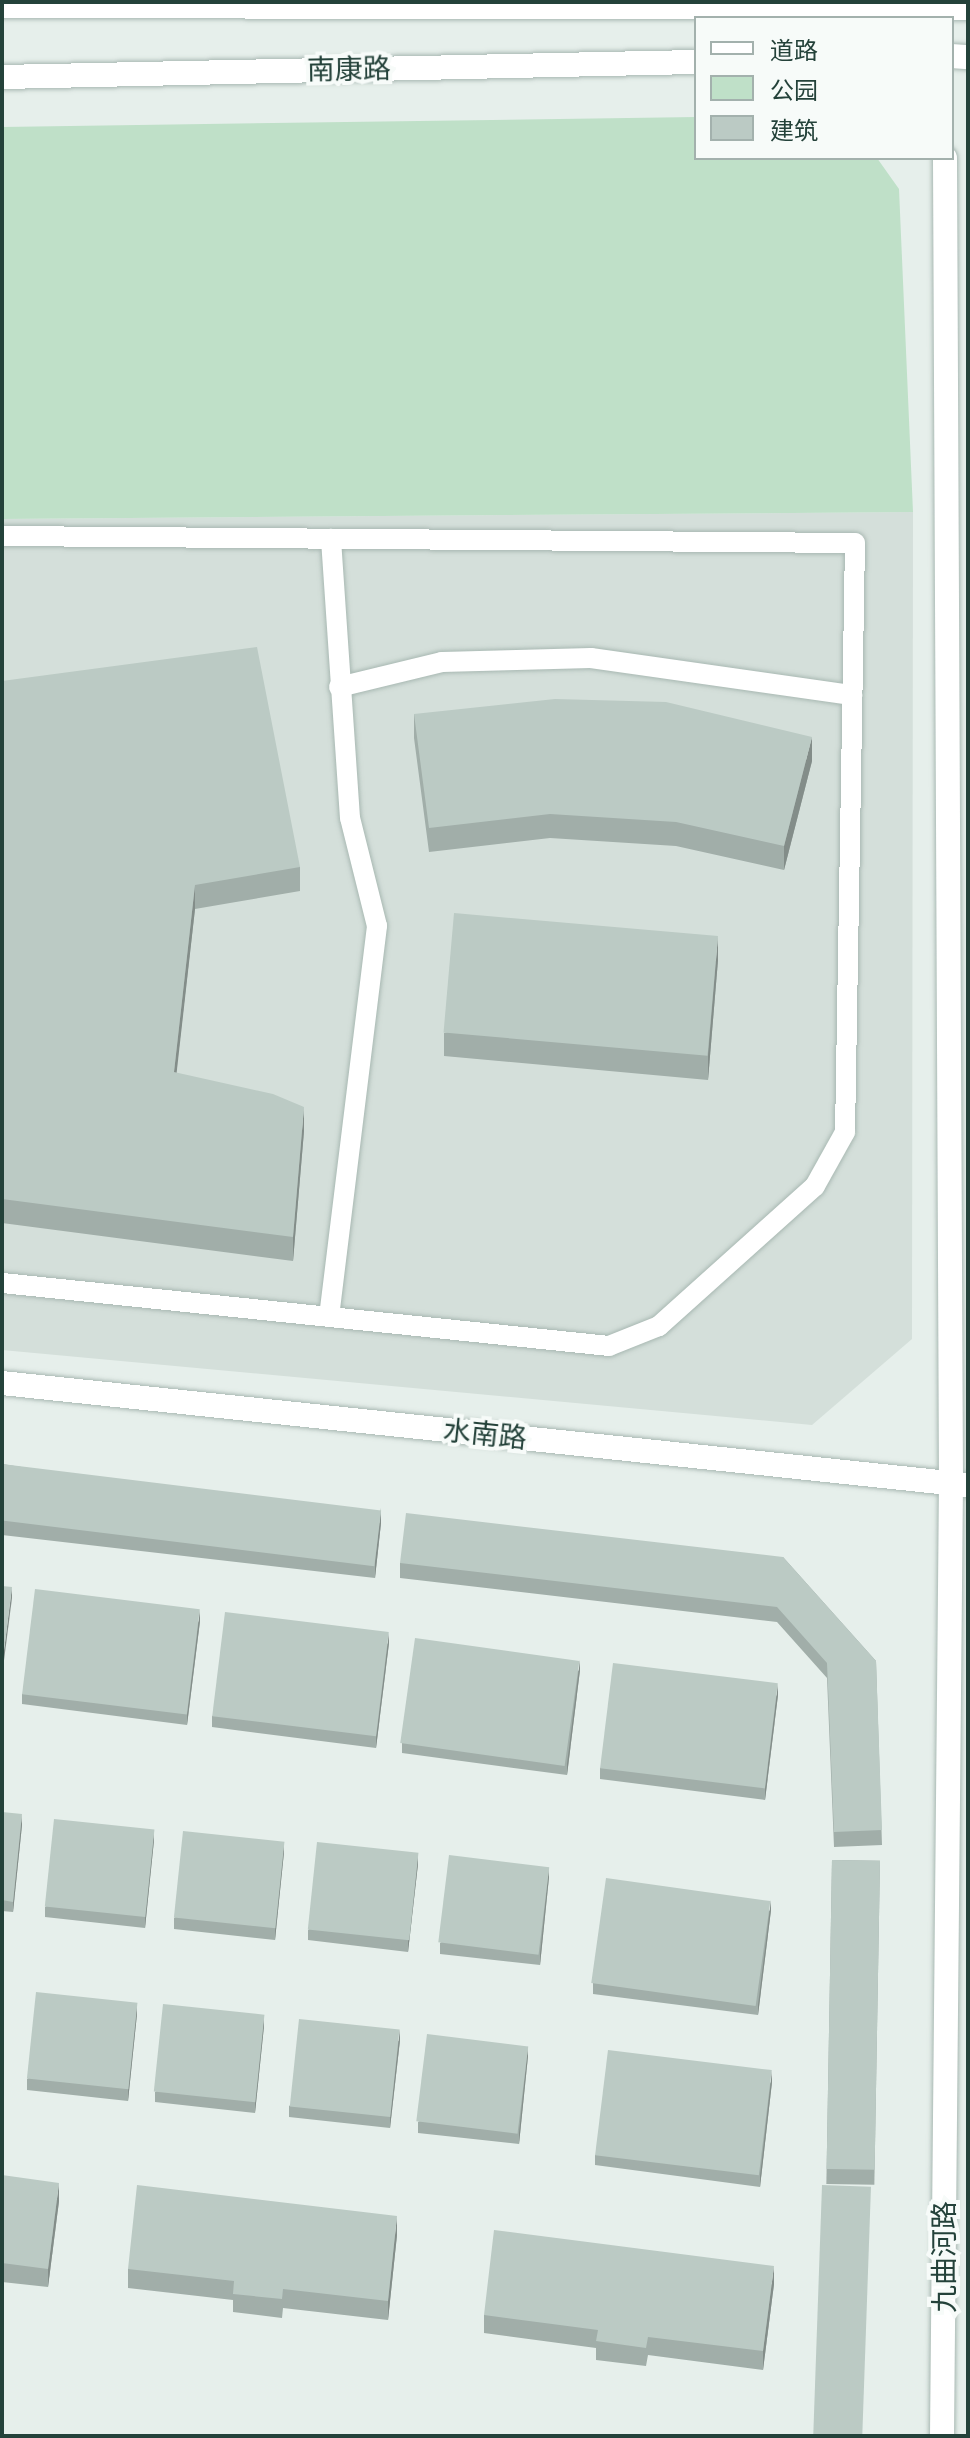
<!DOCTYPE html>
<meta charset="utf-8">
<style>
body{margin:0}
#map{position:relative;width:970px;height:2438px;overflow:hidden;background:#e6efeb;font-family:"Asap Condensed","Noto Sans SC",sans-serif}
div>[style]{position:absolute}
.built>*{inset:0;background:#d4dfda}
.green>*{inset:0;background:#bfe0c8}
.roads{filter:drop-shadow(0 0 2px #a8b8b2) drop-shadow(0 0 2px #a8b8b2)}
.lane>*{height:20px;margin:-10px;padding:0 10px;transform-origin:10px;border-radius:10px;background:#fff}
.secondary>*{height:24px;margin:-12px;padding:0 12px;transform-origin:12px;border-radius:12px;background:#fff}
.wall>*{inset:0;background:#a1aea9;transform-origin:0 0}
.shaded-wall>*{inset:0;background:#838d89}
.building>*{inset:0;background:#bbcac4;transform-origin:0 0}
span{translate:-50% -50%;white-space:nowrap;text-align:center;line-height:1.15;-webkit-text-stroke:8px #f7fbf9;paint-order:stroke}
.street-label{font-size:28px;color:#24423a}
.frame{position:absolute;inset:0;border:4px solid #24423a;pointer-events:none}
.legend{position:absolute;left:694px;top:16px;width:260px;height:144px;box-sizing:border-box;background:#f7fbf9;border:2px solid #a3b1ad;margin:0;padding:10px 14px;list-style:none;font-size:24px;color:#24423a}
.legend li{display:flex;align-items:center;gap:16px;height:40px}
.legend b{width:40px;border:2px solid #a3b1ad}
</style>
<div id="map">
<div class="built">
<i style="clip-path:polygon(913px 512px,912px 1339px,812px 1425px,2px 1350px,2px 519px)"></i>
</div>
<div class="green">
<i style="clip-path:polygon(696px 117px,696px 158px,877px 158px,899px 189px,913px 512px,2px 519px,2px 127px)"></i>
</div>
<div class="roads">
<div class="lane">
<i style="left:2px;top:536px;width:853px;rotate:0.47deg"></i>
<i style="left:855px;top:543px;width:589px;rotate:90.97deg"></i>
<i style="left:845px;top:1132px;width:62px;rotate:119.1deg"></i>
<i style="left:815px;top:1186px;width:210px;rotate:138.1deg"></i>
<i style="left:659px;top:1326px;width:54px;rotate:158.2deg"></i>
<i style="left:609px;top:1346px;width:610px;rotate:-174.07deg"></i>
<i style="left:339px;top:687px;width:106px;rotate:-13.6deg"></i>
<i style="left:442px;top:662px;width:149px;rotate:-1.5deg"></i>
<i style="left:591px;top:658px;width:264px;rotate:8.1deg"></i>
<i style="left:329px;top:1317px;width:394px;rotate:-83deg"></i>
<i style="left:377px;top:926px;width:111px;rotate:-104deg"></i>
<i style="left:350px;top:818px;width:280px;rotate:-93.9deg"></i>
</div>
<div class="secondary">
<i style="left:2px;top:6px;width:966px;rotate:0.12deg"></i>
<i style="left:952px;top:56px;width:16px;rotate:4deg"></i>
<i style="left:2px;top:77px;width:694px;rotate:-1.24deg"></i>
<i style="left:2px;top:1383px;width:971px;rotate:6.03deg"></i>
<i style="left:942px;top:2436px;width:953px;rotate:-89.46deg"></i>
<i style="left:951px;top:1483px;width:1325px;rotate:-90.26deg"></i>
</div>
</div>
<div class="wall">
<i style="clip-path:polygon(2px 681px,300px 867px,300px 891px,195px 909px,176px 1073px,304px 1131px,293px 1261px,2px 1223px)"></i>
<i style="clip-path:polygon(414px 714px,812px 761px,784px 870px,676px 846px,550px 838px,429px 852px,414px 738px)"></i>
<i style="clip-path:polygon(718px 960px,708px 1080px,444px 1056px,444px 1033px)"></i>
<i style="clip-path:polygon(2px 1464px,381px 1523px,375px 1578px,2px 1535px)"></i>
<i style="clip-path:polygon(783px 1557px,876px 1661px,882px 1845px,834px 1847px,827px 1678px,777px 1622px,400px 1578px,400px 1563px)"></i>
<i style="clip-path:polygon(200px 1621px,187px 1725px,22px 1704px,22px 1694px)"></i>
<i style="clip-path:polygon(389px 1643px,376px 1748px,212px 1727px,212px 1716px)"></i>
<i style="clip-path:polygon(580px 1670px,567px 1775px,402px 1753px,402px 1743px)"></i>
<i style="clip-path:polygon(778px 1695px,765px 1800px,600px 1779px,600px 1768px)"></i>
<i style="clip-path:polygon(2px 1812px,22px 1825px,13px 1912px,2px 1911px)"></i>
<i style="clip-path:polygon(154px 1840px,145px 1928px,45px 1917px,45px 1907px)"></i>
<i style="clip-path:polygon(284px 1852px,275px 1940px,174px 1929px,174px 1918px)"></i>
<i style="left:832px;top:1860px;width:48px;height:324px;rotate:1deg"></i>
<i style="clip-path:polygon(418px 1864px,408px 1952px,308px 1940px,308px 1930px)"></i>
<i style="clip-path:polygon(549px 1877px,540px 1965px,440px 1954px,440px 1943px)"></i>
<i style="clip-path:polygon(771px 1910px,758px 2015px,593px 1994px,593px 1983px)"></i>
<i style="clip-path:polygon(137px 2014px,128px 2101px,27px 2090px,27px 2079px)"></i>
<i style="clip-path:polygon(264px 2026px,255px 2113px,155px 2102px,155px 2092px)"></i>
<i style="clip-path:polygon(400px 2040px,390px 2128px,289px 2117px,289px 2106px)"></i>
<i style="clip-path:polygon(528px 2056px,519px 2144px,418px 2133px,418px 2122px)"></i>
<i style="clip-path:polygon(772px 2082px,760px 2187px,595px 2165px,595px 2155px)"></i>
<i style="clip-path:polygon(2px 2175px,59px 2201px,48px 2287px,2px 2282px)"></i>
<i style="clip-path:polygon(397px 2235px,388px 2320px,283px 2308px,282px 2318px,233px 2312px,233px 2300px,128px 2288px,128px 2269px)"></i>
<i style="clip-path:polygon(774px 2284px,763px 2370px,648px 2355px,646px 2366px,596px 2360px,596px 2348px,484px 2333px,484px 2315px)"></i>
</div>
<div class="shaded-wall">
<i style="clip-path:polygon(812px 737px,812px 761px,784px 870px,784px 846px)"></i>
<i style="clip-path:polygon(195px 885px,195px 909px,174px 1096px,174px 1072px)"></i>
<i style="clip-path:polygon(718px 936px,718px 960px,708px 1080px,708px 1056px)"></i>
<i style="clip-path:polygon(304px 1107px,304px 1131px,293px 1261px,293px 1237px)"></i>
<i style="clip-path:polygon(381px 1508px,381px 1523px,375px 1578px,375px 1563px)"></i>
<i style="clip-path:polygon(12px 1587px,12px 1598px,2px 1676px,2px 1666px)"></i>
<i style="clip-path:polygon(200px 1610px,200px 1621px,187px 1725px,187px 1715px)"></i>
<i style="clip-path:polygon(389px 1633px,389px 1643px,376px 1748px,376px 1738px)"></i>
<i style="clip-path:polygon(580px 1660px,580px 1670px,567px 1775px,567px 1764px)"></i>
<i style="clip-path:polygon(778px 1684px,778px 1695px,765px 1800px,765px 1789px)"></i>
<i style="clip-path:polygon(22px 1814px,22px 1825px,13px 1912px,13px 1902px)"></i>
<i style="clip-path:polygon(154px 1830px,154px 1840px,145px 1928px,145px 1918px)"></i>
<i style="clip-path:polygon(284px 1842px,284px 1852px,275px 1940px,275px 1929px)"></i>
<i style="clip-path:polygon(418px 1853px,418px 1864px,408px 1952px,408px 1941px)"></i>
<i style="clip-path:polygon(549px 1867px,549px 1877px,540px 1965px,540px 1954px)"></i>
<i style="clip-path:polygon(771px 1900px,771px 1910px,758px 2015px,758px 2005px)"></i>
<i style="clip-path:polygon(137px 2003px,137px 2014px,128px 2101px,128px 2090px)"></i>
<i style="clip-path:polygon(264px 2015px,264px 2026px,255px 2113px,255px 2103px)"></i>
<i style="clip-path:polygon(400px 2029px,400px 2040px,390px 2128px,390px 2117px)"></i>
<i style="clip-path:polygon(528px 2046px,528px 2056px,519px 2144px,519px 2133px)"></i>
<i style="clip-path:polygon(772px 2071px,772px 2082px,760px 2187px,760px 2176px)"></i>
<i style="clip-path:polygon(59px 2183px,59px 2201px,48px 2287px,48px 2269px)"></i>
<i style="clip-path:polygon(397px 2216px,397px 2235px,388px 2320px,388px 2301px)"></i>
<i style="clip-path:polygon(774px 2266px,774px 2284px,763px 2370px,763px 2351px)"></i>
</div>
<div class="building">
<i style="clip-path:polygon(257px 647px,300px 867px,195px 885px,174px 1072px,273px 1094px,304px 1107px,293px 1237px,2px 1199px,2px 681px)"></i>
<i style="clip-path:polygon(555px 699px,666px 702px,812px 737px,784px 846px,676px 822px,550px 814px,429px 828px,414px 714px)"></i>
<i style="left:454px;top:913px;width:265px;height:120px;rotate:5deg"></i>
<i style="left:2px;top:1464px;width:382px;height:56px;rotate:7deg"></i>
<i style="clip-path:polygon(406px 1513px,783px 1557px,876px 1661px,882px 1830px,834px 1832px,827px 1663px,777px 1607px,400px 1563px)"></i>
<i style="clip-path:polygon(2px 1586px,12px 1587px,2px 1666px)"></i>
<i style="left:35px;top:1589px;width:166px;height:106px;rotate:7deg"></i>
<i style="left:225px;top:1612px;width:165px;height:105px;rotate:7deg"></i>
<i style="left:415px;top:1638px;width:166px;height:106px;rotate:8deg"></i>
<i style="left:613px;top:1663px;width:166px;height:106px;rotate:7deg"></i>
<i style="clip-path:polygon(2px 1812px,22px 1814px,13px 1902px,2px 1900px)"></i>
<i style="left:54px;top:1819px;width:101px;height:88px;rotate:6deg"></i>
<i style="left:183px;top:1831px;width:102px;height:87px;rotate:6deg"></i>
<i style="left:317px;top:1842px;width:102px;height:88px;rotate:6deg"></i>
<i style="left:449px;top:1855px;width:101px;height:88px;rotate:7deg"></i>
<i style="left:832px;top:1860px;width:48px;height:309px;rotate:1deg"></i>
<i style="left:606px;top:1878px;width:166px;height:106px;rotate:8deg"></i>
<i style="left:36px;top:1992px;width:102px;height:87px;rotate:6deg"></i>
<i style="left:163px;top:2004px;width:102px;height:88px;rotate:6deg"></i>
<i style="left:299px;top:2019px;width:101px;height:88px;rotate:6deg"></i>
<i style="left:427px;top:2034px;width:102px;height:88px;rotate:7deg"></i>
<i style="left:608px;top:2050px;width:165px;height:106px;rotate:7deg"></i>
<i style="clip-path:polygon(2px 2175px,59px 2183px,48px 2269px,2px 2263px)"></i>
<i style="clip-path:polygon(137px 2185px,397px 2216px,388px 2301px,283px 2289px,282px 2299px,233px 2294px,234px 2281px,128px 2269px)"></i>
<i style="left:822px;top:2185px;width:49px;height:251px;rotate:2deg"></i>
<i style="clip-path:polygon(494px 2230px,774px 2266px,763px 2351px,648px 2337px,646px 2348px,596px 2341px,598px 2330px,484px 2315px)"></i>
</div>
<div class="street-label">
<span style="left:349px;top:69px;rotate:-1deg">南康路</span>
<span style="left:485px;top:1434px;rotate:6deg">水南路</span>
<span style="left:944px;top:2257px;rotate:-90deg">九曲河路</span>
</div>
<div class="frame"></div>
<ul class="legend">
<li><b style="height:10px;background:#fff"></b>道路</li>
<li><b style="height:22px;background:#bfe0c8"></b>公园</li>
<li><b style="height:22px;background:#bbcac4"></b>建筑</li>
</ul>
</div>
